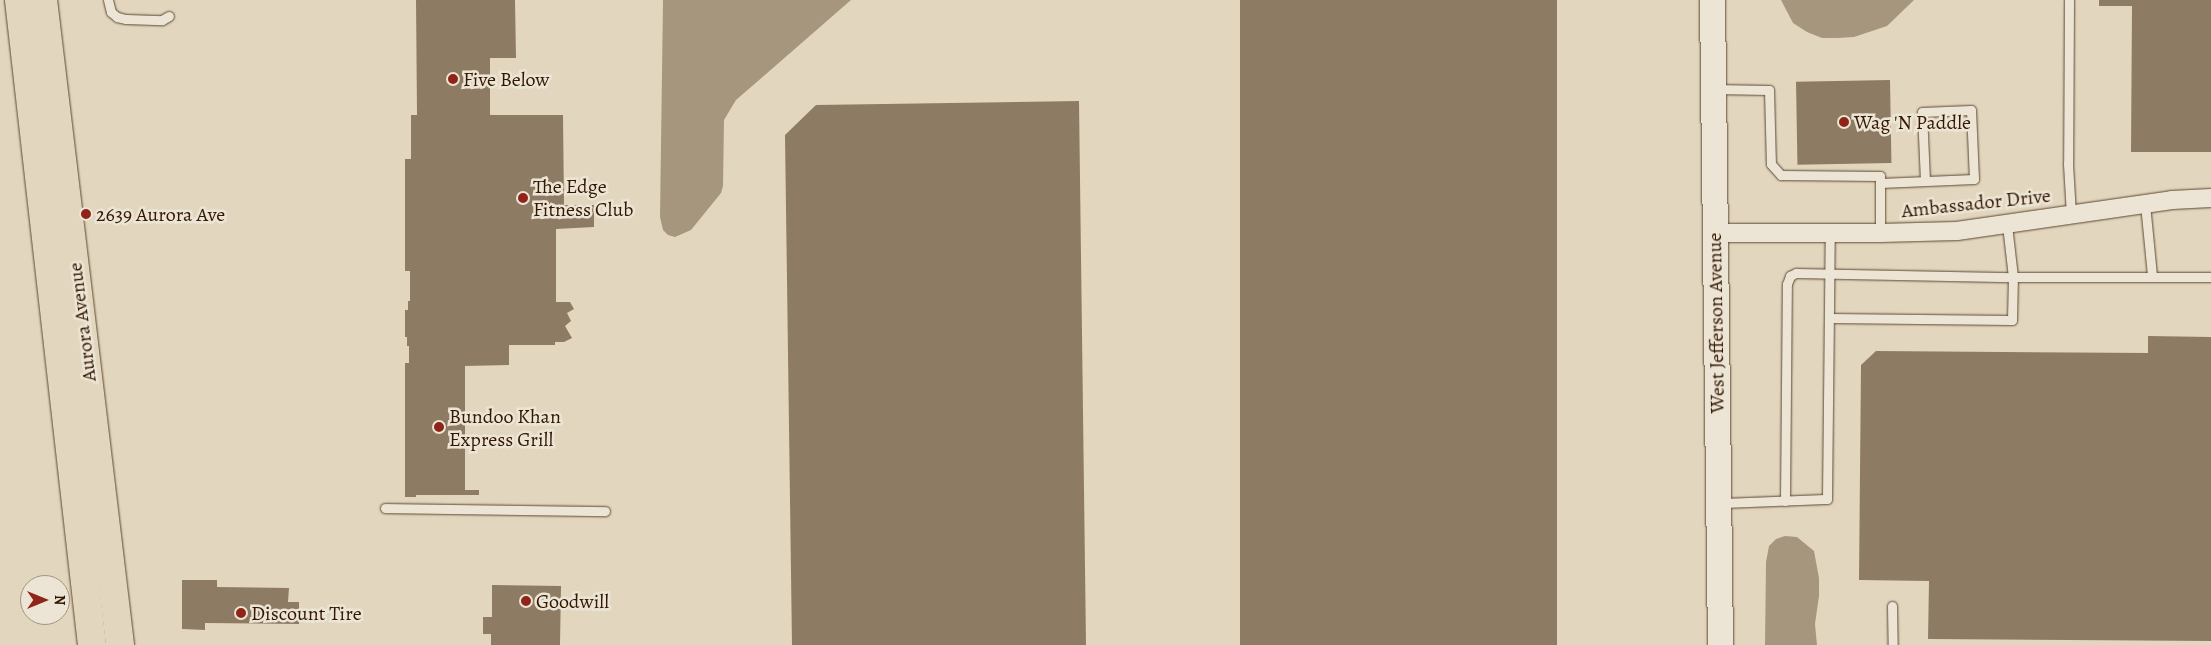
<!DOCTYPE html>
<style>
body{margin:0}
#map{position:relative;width:2211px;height:645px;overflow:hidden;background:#e2d7be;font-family:Alegreya,serif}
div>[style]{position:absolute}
.water>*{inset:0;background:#a6967d}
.building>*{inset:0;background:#8e7b63;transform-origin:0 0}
.roads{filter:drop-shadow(0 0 1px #5f4730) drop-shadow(0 0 1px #5f4730)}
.lane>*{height:9px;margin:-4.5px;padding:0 4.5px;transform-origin:4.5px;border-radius:4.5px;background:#ece5d5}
.street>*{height:18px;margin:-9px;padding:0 9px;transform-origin:9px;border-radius:9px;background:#ece5d5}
.secondary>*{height:25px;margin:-12.5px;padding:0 12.5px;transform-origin:12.5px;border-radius:12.5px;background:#ece5d5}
.primary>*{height:28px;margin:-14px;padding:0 14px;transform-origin:14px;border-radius:14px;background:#e2d7be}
.dots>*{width:14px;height:14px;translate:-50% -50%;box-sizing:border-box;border:2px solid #ece5d5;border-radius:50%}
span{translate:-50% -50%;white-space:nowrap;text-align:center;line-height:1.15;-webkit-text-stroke:5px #ece5d5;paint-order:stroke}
.poi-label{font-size:20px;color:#331700}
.left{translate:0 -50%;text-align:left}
.street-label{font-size:20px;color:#331700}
.north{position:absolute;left:20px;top:575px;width:50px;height:50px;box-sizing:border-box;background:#ece5d5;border:1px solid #a29380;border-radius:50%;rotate:90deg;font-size:14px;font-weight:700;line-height:20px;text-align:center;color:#331700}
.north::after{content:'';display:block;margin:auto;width:18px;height:22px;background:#8f2418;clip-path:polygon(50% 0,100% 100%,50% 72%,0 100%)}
</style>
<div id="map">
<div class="water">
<i style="clip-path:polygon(663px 0,851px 0,736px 100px,724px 120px,723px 186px,721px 193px,691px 230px,675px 237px,668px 235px,663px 230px,660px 217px)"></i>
<i style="clip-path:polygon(1781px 0,1914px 0,1887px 26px,1854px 37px,1838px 38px,1822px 38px,1807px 32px,1793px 23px)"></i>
<i style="clip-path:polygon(1785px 536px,1797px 537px,1814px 551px,1819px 578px,1819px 596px,1815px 624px,1817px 645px,1765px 645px,1766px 562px,1769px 546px,1776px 539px)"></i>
</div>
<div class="building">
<i style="clip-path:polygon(416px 0,515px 0,516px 58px,490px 58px,490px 115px,563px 115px,564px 205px,594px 205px,594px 227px,556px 229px,556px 302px,570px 302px,574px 309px,567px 313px,571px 321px,565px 326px,572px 338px,564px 342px,555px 342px,555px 345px,509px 345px,509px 365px,465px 366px,465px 490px,479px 490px,479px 495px,416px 495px,416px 497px,405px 497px,405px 363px,409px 363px,409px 346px,407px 346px,407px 337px,405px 337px,405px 310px,408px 310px,408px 301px,410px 301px,410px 271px,405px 271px,405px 159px,411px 159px,411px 115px,417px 115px)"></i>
<i style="left:1240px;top:0;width:317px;height:645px"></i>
<i style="clip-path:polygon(2099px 0,2211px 0,2211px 152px,2131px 152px,2132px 6px,2099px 6px)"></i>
<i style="left:1890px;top:80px;width:83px;height:94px;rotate:89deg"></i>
<i style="clip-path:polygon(1079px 101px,1086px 645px,792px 645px,785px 135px,816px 105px)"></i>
<i style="clip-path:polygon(2148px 336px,2211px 337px,2211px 641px,1928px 639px,1929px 581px,1859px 580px,1861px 365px,1876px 351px,2148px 353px)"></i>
<i style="clip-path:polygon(182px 580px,217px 580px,217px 587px,289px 588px,288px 602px,299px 602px,299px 624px,205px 623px,205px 630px,182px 629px)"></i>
<i style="clip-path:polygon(492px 585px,561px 586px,560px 645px,491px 645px,491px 634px,483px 634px,483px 617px,492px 617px)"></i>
</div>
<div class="roads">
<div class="lane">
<i style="left:108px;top:0;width:12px;rotate:76deg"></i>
<i style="left:111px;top:12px;width:8px;rotate:40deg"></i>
<i style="left:117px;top:17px;width:9px;rotate:13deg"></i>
<i style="left:126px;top:19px;width:36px;rotate:2deg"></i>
<i style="left:162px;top:20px;width:8px;rotate:-30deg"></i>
<i style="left:2069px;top:0;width:164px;rotate:90.3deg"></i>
<i style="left:2068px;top:164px;width:50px;rotate:86.6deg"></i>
<i style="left:1713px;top:89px;width:56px;rotate:1deg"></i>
<i style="left:1769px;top:90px;width:74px;rotate:88.5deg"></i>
<i style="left:1771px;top:164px;width:15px;rotate:48deg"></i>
<i style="left:1781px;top:175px;width:99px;rotate:0.6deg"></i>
<i style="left:1880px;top:176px;width:57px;rotate:90deg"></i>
<i style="left:1880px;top:183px;width:94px;rotate:-2.4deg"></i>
<i style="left:1974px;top:179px;width:69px;rotate:-92.5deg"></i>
<i style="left:1971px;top:110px;width:49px;rotate:177.7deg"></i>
<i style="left:1922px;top:112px;width:69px;rotate:87.5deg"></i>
<i style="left:2145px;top:204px;width:72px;rotate:84.4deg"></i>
<i style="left:1829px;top:318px;width:183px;rotate:0.6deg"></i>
<i style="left:2012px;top:320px;width:43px;rotate:-88.7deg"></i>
<i style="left:2013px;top:277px;width:52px;rotate:-96.6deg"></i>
<i style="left:1785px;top:501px;width:217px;rotate:-89.5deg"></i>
<i style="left:1787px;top:284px;width:9px;rotate:-69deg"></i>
<i style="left:1790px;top:276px;width:7px;rotate:-27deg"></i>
<i style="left:1796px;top:273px;width:217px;rotate:1.1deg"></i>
<i style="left:2013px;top:277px;width:198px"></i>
<i style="left:1721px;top:503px;width:106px;rotate:-2.2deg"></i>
<i style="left:1827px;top:499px;width:266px;rotate:-89.4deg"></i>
<i style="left:385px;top:508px;width:220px;rotate:0.8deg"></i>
<i style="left:1892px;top:606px;width:39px;rotate:89deg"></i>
</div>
<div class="street">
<i style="left:1715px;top:233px;width:165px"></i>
<i style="left:1880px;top:233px;width:77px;rotate:-1.5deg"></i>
<i style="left:1957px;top:231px;width:217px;rotate:-8.2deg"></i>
<i style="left:2172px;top:200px;width:39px;rotate:-3deg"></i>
</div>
<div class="secondary">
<i style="left:1712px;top:0;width:645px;rotate:89.29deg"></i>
</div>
<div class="primary">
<i style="left:19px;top:0;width:649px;rotate:83.54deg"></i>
<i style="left:43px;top:0;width:650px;rotate:83.19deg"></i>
</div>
</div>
<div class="dots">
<i style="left:453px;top:79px;background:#8f2418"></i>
<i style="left:1844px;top:122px;background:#8f2418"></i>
<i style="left:523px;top:198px;background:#8f2418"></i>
<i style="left:86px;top:214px;background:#8f2418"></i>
<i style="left:439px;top:427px;background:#8f2418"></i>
<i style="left:526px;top:601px;background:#8f2418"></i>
<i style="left:241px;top:613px;background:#8f2418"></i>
</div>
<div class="poi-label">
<span class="left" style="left:463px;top:79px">Five Below</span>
<span class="left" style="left:1854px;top:122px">Wag 'N Paddle</span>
<span class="left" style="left:533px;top:198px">The Edge<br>Fitness Club</span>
<span class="left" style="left:96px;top:214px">2639 Aurora Ave</span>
<span class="left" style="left:449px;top:428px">Bundoo Khan<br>Express Grill</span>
<span class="left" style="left:536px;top:601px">Goodwill</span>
<span class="left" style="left:251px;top:613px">Discount Tire</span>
</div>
<div class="street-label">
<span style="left:1976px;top:203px;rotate:-6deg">Ambassador Drive</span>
<span style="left:82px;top:322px;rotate:-97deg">Aurora Avenue</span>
<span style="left:1716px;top:323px;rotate:-91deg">West Jefferson Avenue</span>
</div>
<div class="north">N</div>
</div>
